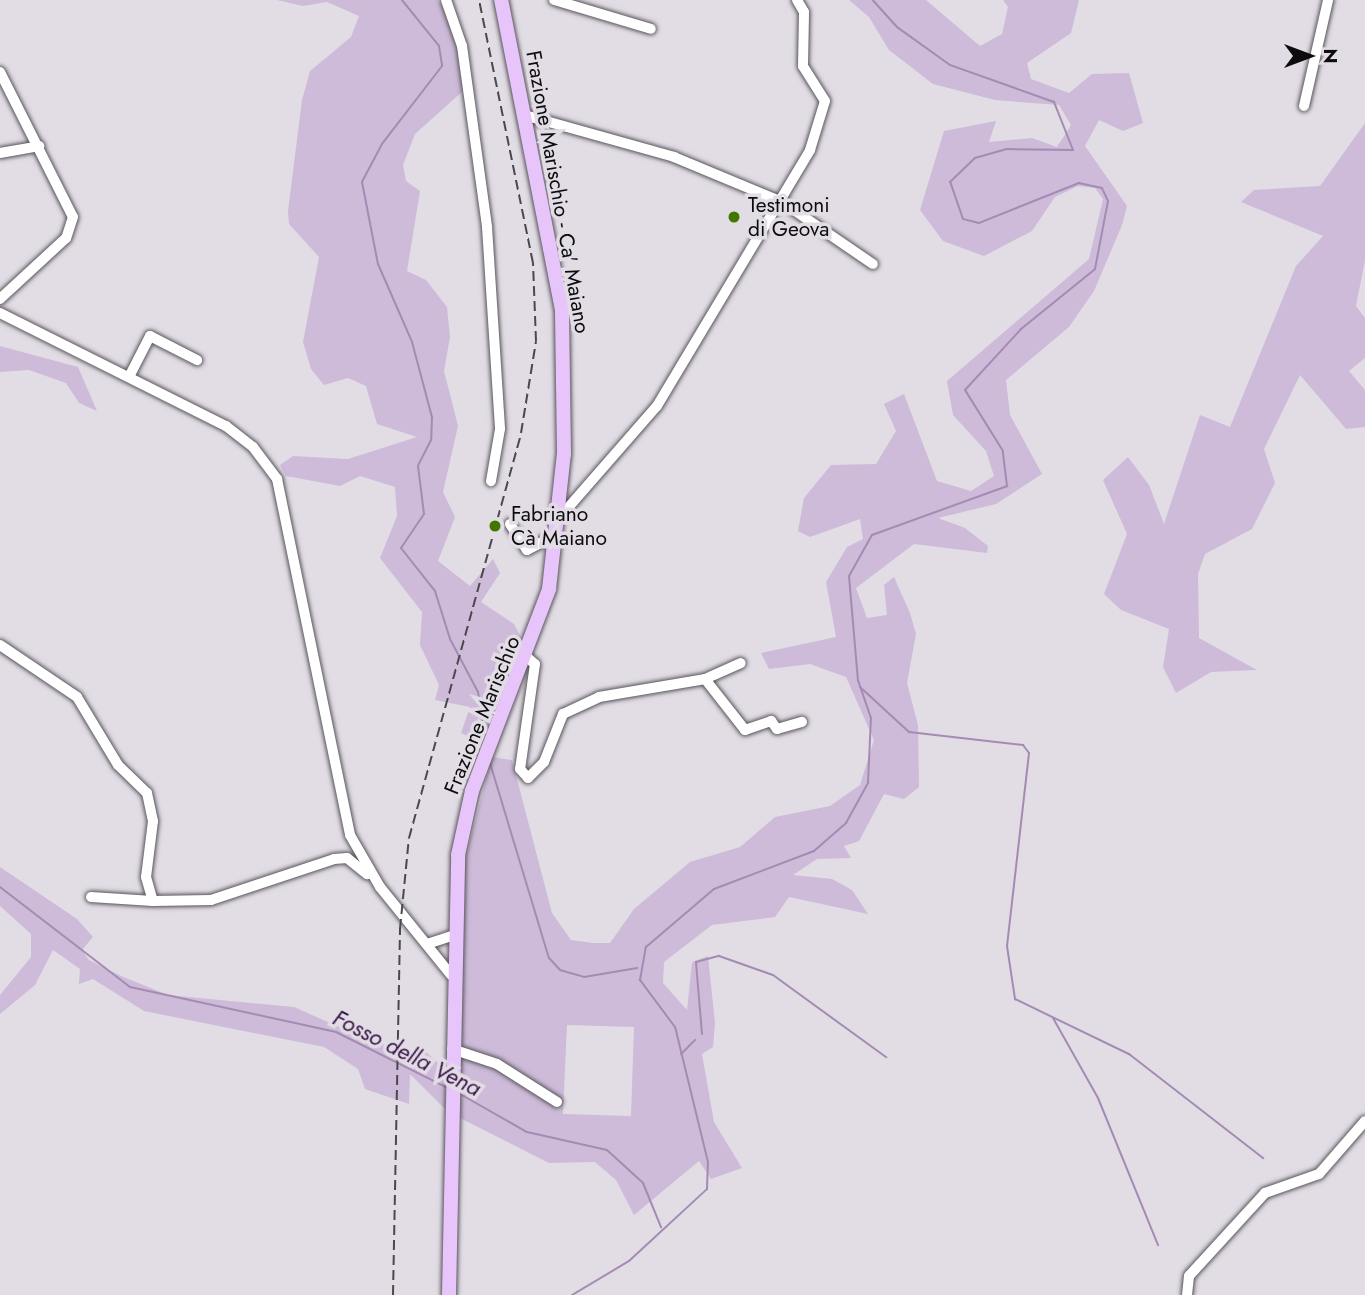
<!DOCTYPE html>
<meta charset="utf-8">
<style>
body{margin:0}
#map{position:relative;width:1365px;height:1295px;overflow:hidden;background:#e2dde5;font-family:Jost,sans-serif}
div>[style]{position:absolute}
.green>*{inset:0;background:#cdbbd9}
.stream>*{height:2px;margin:-1px;padding:0 1px;transform-origin:1px;border-radius:1px;background:#a48bb3}
.roads{filter:drop-shadow(0 0 2px #59555c) drop-shadow(0 0 2px #59555c)}
.minor>*{height:10px;margin:-5px;padding:0 5px;transform-origin:5px;border-radius:5px;background:#fff}
.major>*{height:14px;margin:-7px;padding:0 7px;transform-origin:7px;border-radius:7px;background:#e7c5fa}
.rail>*{height:2px;margin-top:-1px;transform-origin:0;background:repeating-linear-gradient(90deg,#4b484d 0 10px,transparent 0 15px)}
.dots>*{width:19px;height:19px;translate:-50% -50%;box-sizing:border-box;border:4px solid #e2dde5;border-radius:50%}
span{translate:-50% -50%;white-space:nowrap;text-align:center;line-height:1.15;-webkit-text-stroke:7px #e2dde5;paint-order:stroke}
.street-label{font-size:21px;color:#0d0b0e}
.poi-label{font-size:21px;color:#0d0b0e}
.left{translate:0 -50%;text-align:left}
.water-label{font-size:23px;color:#39174a;font-style:italic}
.north{position:absolute;left:1274px;top:21px;width:70px;height:70px;-webkit-text-stroke:5px #e2dde5;paint-order:stroke;rotate:90deg;font-size:19px;font-weight:700;line-height:28px;text-align:center;color:#0d0b0e}
.north::after{content:'';display:block;margin:auto;width:24px;height:32px;background:#0d0b0e;clip-path:polygon(50% 0,100% 100%,50% 72%,0 100%)}
</style>
<div id="map">
<div class="green">
<i style="clip-path:polygon(277px 0,438px 0,458px 36px,463px 91px,415px 134px,403px 165px,406px 181px,420px 191px,407px 271px,426px 280px,447px 307px,450px 337px,444px 371px,458px 426px,443px 492px,455px 517px,438px 561px,470px 586px,493px 559px,500px 573px,481px 602px,514px 624px,524px 643px,480px 741px,461px 733px,470px 707px,435px 700px,439px 685px,420px 645px,422px 612px,380px 558px,397px 516px,395px 487px,360px 476px,340px 486px,286px 476px,280px 465px,293px 456px,348px 459px,417px 437px,377px 424px,366px 386px,348px 378px,324px 385px,311px 369px,303px 342px,319px 257px,289px 224px,288px 211px,302px 100px,310px 71px,351px 37px,359px 16px,327px 2px,303px 6px)"></i>
<i style="clip-path:polygon(evenodd,849px 0,926px 0,980px 46px,1002px 34px,1008px 7px,1003px 0,1079px 0,1071px 33px,1027px 63px,1031px 79px,1069px 93px,1092px 74px,1129px 73px,1143px 123px,1123px 131px,1099px 120px,1085px 146px,1127px 206px,1122px 225px,1094px 291px,1069px 327px,1006px 380px,1010px 415px,1042px 474px,996px 504px,938px 518px,965px 528px,988px 546px,987px 553px,914px 544px,856px 588px,867px 618px,887px 615px,884px 585px,894px 577px,910px 613px,916px 634px,907px 683px,918px 725px,919px 787px,904px 799px,884px 794px,859px 841px,844px 846px,851px 858px,817px 859px,793px 875px,832px 879px,852px 890px,868px 914px,789px 897px,775px 917px,712px 925px,664px 962px,663px 983px,687px 1010px,692px 962px,708px 956px,715px 1023px,713px 1047px,702px 1054px,714px 1122px,742px 1168px,711px 1179px,699px 1161px,634px 1215px,616px 1180px,595px 1162px,549px 1163px,460px 1118px,464px 864px,492px 757px,512px 760px,552px 913px,571px 940px,593px 943px,610px 943px,634px 909px,690px 862px,740px 847px,775px 817px,830px 806px,860px 785px,874px 740px,846px 677px,810px 664px,769px 669px,761px 653px,836px 637px,826px 582px,847px 547px,863px 539px,860px 519px,810px 537px,798px 531px,804px 498px,831px 465px,876px 464px,896px 431px,884px 404px,904px 394px,937px 481px,971px 491px,994px 476px,986px 451px,953px 415px,947px 381px,1089px 259px,1103px 199px,1095px 188px,1078px 186px,1055px 197px,1032px 231px,984px 256px,943px 241px,920px 210px,944px 131px,996px 121px,989px 142px,1032px 138px,1057px 147px,1071px 125px,1059px 105px,995px 100px,933px 84px,889px 50px,869px 17px,849px 0,567px 1025px,634px 1027px,631px 1116px,563px 1114px,567px 1025px)"></i>
<i style="clip-path:polygon(1365px 123px,1365px 260px,1356px 306px,1365px 318px,1365px 358px,1349px 371px,1365px 390px,1365px 427px,1346px 429px,1300px 375px,1264px 449px,1275px 483px,1252px 529px,1205px 554px,1198px 574px,1199px 638px,1257px 670px,1211px 672px,1176px 693px,1163px 667px,1169px 629px,1121px 610px,1104px 594px,1127px 534px,1103px 480px,1128px 457px,1149px 485px,1164px 524px,1200px 415px,1230px 427px,1296px 266px,1323px 236px,1241px 202px,1254px 190px,1320px 186px)"></i>
<i style="clip-path:polygon(0 346px,78px 367px,97px 411px,79px 403px,66px 383px,29px 370px,0 372px)"></i>
<i style="clip-path:polygon(0 867px,77px 919px,93px 937px,82px 950px,89px 960px,121px 976px,168px 995px,294px 1007px,373px 1042px,426px 1052px,446px 1070px,445px 1109px,410px 1074px,409px 1104px,365px 1089px,358px 1069px,324px 1047px,144px 1011px,93px 979px,79px 984px,80px 969px,53px 950px,35px 985px,0 1014px,0 995px,31px 957px,31px 934px,0 906px)"></i>
</div>
<div class="stream">
<i style="left:402px;top:0;width:59px;rotate:51.2deg"></i>
<i style="left:439px;top:46px;width:20px;rotate:81deg"></i>
<i style="left:442px;top:66px;width:98px;rotate:127.6deg"></i>
<i style="left:382px;top:144px;width:43px;rotate:117.8deg"></i>
<i style="left:362px;top:182px;width:84px;rotate:79deg"></i>
<i style="left:378px;top:264px;width:85px;rotate:66.4deg"></i>
<i style="left:412px;top:342px;width:78px;rotate:75.1deg"></i>
<i style="left:432px;top:417px;width:23px;rotate:92deg"></i>
<i style="left:431px;top:440px;width:29px;rotate:117deg"></i>
<i style="left:418px;top:466px;width:48px;rotate:82.9deg"></i>
<i style="left:424px;top:514px;width:41px;rotate:124.1deg"></i>
<i style="left:401px;top:548px;width:55px;rotate:51.7deg"></i>
<i style="left:435px;top:591px;width:50px;rotate:72.6deg"></i>
<i style="left:450px;top:639px;width:60px;rotate:62.2deg"></i>
<i style="left:478px;top:692px;width:46px;rotate:79.9deg"></i>
<i style="left:860px;top:687px;width:67px;rotate:42.6deg"></i>
<i style="left:909px;top:732px;width:115px;rotate:6.5deg"></i>
<i style="left:1023px;top:745px;width:10px;rotate:53deg"></i>
<i style="left:1029px;top:753px;width:194px;rotate:96.5deg"></i>
<i style="left:1007px;top:946px;width:54px;rotate:81.4deg"></i>
<i style="left:1015px;top:999px;width:127px;rotate:25.8deg"></i>
<i style="left:1129px;top:1054px;width:170px;rotate:37.8deg"></i>
<i style="left:490px;top:763px;width:204px;rotate:73.2deg"></i>
<i style="left:549px;top:958px;width:16px;rotate:47deg"></i>
<i style="left:560px;top:970px;width:25px;rotate:16deg"></i>
<i style="left:584px;top:977px;width:54px;rotate:-9.6deg"></i>
<i style="left:0;top:887px;width:164px;rotate:37.6deg"></i>
<i style="left:130px;top:987px;width:211px;rotate:12.3deg"></i>
<i style="left:336px;top:1032px;width:123px;rotate:26.6deg"></i>
<i style="left:1053px;top:1018px;width:92px;rotate:60.6deg"></i>
<i style="left:1098px;top:1098px;width:159px;rotate:67.8deg"></i>
<i style="left:702px;top:1034px;width:72px;rotate:-94.8deg"></i>
<i style="left:696px;top:962px;width:24px;rotate:-15deg"></i>
<i style="left:719px;top:956px;width:57px;rotate:19.4deg"></i>
<i style="left:773px;top:975px;width:140px;rotate:36deg"></i>
<i style="left:681px;top:1054px;width:20px;rotate:-45deg"></i>
<i style="left:460px;top:1094px;width:77px;rotate:29.6deg"></i>
<i style="left:527px;top:1132px;width:82px;rotate:12.7deg"></i>
<i style="left:607px;top:1150px;width:49px;rotate:42.5deg"></i>
<i style="left:643px;top:1183px;width:48px;rotate:67.8deg"></i>
<i style="left:572px;top:1295px;width:66px;rotate:-30.8deg"></i>
<i style="left:629px;top:1261px;width:106px;rotate:-42.7deg"></i>
<i style="left:707px;top:1189px;width:27px;rotate:-88deg"></i>
<i style="left:708px;top:1162px;width:139px;rotate:-103.7deg"></i>
<i style="left:675px;top:1027px;width:59px;rotate:-126.7deg"></i>
<i style="left:640px;top:980px;width:34px;rotate:-80deg"></i>
<i style="left:646px;top:947px;width:89px;rotate:-40.5deg"></i>
<i style="left:714px;top:889px;width:107px;rotate:-20.8deg"></i>
<i style="left:814px;top:851px;width:43px;rotate:-41.2deg"></i>
<i style="left:846px;top:823px;width:46px;rotate:-61.2deg"></i>
<i style="left:868px;top:783px;width:65px;rotate:-87.4deg"></i>
<i style="left:871px;top:718px;width:39px;rotate:-109deg"></i>
<i style="left:858px;top:681px;width:105px;rotate:-94.9deg"></i>
<i style="left:849px;top:576px;width:47px;rotate:-60.7deg"></i>
<i style="left:872px;top:535px;width:144px;rotate:-19.9deg"></i>
<i style="left:1007px;top:486px;width:35px;rotate:-97deg"></i>
<i style="left:1003px;top:451px;width:72px;rotate:-121.9deg"></i>
<i style="left:965px;top:390px;width:83px;rotate:-47.4deg"></i>
<i style="left:1021px;top:329px;width:95px;rotate:-39deg"></i>
<i style="left:1095px;top:269px;width:69px;rotate:-79.2deg"></i>
<i style="left:1108px;top:201px;width:14px;rotate:-115deg"></i>
<i style="left:1102px;top:188px;width:24px;rotate:-168deg"></i>
<i style="left:1079px;top:183px;width:108px;rotate:158.2deg"></i>
<i style="left:979px;top:223px;width:16px;rotate:-166deg"></i>
<i style="left:963px;top:219px;width:39px;rotate:-109deg"></i>
<i style="left:950px;top:182px;width:35px;rotate:-44deg"></i>
<i style="left:975px;top:158px;width:32px;rotate:-16deg"></i>
<i style="left:1006px;top:149px;width:67px;rotate:0.9deg"></i>
<i style="left:1073px;top:150px;width:52px;rotate:-111.6deg"></i>
<i style="left:1054px;top:102px;width:110px;rotate:-160.4deg"></i>
<i style="left:950px;top:65px;width:65px;rotate:-144.4deg"></i>
<i style="left:897px;top:27px;width:36px;rotate:-132deg"></i>
</div>
<div class="roads">
<div class="minor">
<i style="left:446px;top:0;width:49px;rotate:70.8deg"></i>
<i style="left:462px;top:46px;width:183px;rotate:82.1deg"></i>
<i style="left:487px;top:227px;width:202px;rotate:86.3deg"></i>
<i style="left:500px;top:429px;width:53px;rotate:99.8deg"></i>
<i style="left:554px;top:0;width:101px;rotate:16.6deg"></i>
<i style="left:0;top:72px;width:162px;rotate:63.3deg"></i>
<i style="left:73px;top:217px;width:22px;rotate:108deg"></i>
<i style="left:66px;top:238px;width:90px;rotate:137.3deg"></i>
<i style="left:1304px;top:106px;width:109px;rotate:-77.2deg"></i>
<i style="left:524px;top:115px;width:156px;rotate:15.6deg"></i>
<i style="left:674px;top:157px;width:117px;rotate:22.6deg"></i>
<i style="left:782px;top:202px;width:110px;rotate:34.3deg"></i>
<i style="left:0;top:153px;width:40px;rotate:-10deg"></i>
<i style="left:0;top:313px;width:253px;rotate:26.6deg"></i>
<i style="left:226px;top:426px;width:34px;rotate:38deg"></i>
<i style="left:253px;top:447px;width:40px;rotate:53deg"></i>
<i style="left:277px;top:479px;width:363px;rotate:78.4deg"></i>
<i style="left:350px;top:835px;width:60px;rotate:60deg"></i>
<i style="left:380px;top:887px;width:113px;rotate:51.1deg"></i>
<i style="left:129px;top:377px;width:46px;rotate:-62.9deg"></i>
<i style="left:150px;top:336px;width:53px;rotate:27.1deg"></i>
<i style="left:560px;top:517px;width:147px;rotate:-48.9deg"></i>
<i style="left:657px;top:406px;width:298px;rotate:-59.1deg"></i>
<i style="left:810px;top:150px;width:51px;rotate:-73deg"></i>
<i style="left:825px;top:101px;width:41px;rotate:-122.2deg"></i>
<i style="left:803px;top:66px;width:54px;rotate:-88.9deg"></i>
<i style="left:804px;top:12px;width:14px;rotate:-120deg"></i>
<i style="left:510px;top:524px;width:31px;rotate:57deg"></i>
<i style="left:527px;top:550px;width:34px;rotate:-28deg"></i>
<i style="left:0;top:645px;width:93px;rotate:34deg"></i>
<i style="left:77px;top:697px;width:79px;rotate:58.9deg"></i>
<i style="left:118px;top:765px;width:40px;rotate:44deg"></i>
<i style="left:147px;top:793px;width:29px;rotate:78deg"></i>
<i style="left:153px;top:821px;width:56px;rotate:97.1deg"></i>
<i style="left:146px;top:877px;width:25px;rotate:74deg"></i>
<i style="left:153px;top:901px;width:58px;rotate:-1deg"></i>
<i style="left:211px;top:900px;width:130px;rotate:-18.4deg"></i>
<i style="left:334px;top:859px;width:13px;rotate:-4deg"></i>
<i style="left:347px;top:858px;width:26px;rotate:39deg"></i>
<i style="left:528px;top:658px;width:9px;rotate:41deg"></i>
<i style="left:535px;top:664px;width:106px;rotate:98.1deg"></i>
<i style="left:520px;top:769px;width:12px;rotate:48deg"></i>
<i style="left:528px;top:778px;width:23px;rotate:-45deg"></i>
<i style="left:544px;top:762px;width:52px;rotate:-68.4deg"></i>
<i style="left:563px;top:714px;width:40px;rotate:-25deg"></i>
<i style="left:599px;top:697px;width:108px;rotate:-9.6deg"></i>
<i style="left:705px;top:679px;width:39px;rotate:-24deg"></i>
<i style="left:705px;top:679px;width:65px;rotate:51.9deg"></i>
<i style="left:745px;top:730px;width:28px;rotate:-19deg"></i>
<i style="left:771px;top:721px;width:10px;rotate:53deg"></i>
<i style="left:777px;top:729px;width:26px;rotate:-16deg"></i>
<i style="left:91px;top:897px;width:62px;rotate:3.7deg"></i>
<i style="left:427px;top:944px;width:25px;rotate:-18deg"></i>
<i style="left:452px;top:1049px;width:47px;rotate:18.4deg"></i>
<i style="left:497px;top:1064px;width:71px;rotate:32.3deg"></i>
<i style="left:1187px;top:1295px;width:19px;rotate:-84deg"></i>
<i style="left:1189px;top:1276px;width:113px;rotate:-47.5deg"></i>
<i style="left:1265px;top:1193px;width:57px;rotate:-19.4deg"></i>
<i style="left:1319px;top:1174px;width:70px;rotate:-49deg"></i>
</div>
<div class="major">
<i style="left:449px;top:1295px;width:440px;rotate:-88.8deg"></i>
<i style="left:458px;top:855px;width:66px;rotate:-77.7deg"></i>
<i style="left:472px;top:791px;width:216px;rotate:-69.1deg"></i>
<i style="left:549px;top:589px;width:136px;rotate:-83.7deg"></i>
<i style="left:564px;top:454px;width:144px;rotate:-90.8deg"></i>
<i style="left:562px;top:310px;width:316px;rotate:-101.1deg"></i>
</div>
</div>
<div class="rail">
<i style="left:393px;top:1295px;width:366px;rotate:-88.9deg"></i>
<i style="left:400px;top:929px;width:91px;rotate:-84.4deg"></i>
<i style="left:409px;top:838px;width:420px;rotate:-74.5deg"></i>
<i style="left:521px;top:433px;width:93px;rotate:-80.7deg"></i>
<i style="left:536px;top:341px;width:78px;rotate:-92.2deg"></i>
<i style="left:533px;top:263px;width:268px;rotate:-101.6deg"></i>
</div>
<div class="dots">
<i style="left:734px;top:217px;background:#437600"></i>
<i style="left:495px;top:526px;background:#437600"></i>
</div>
<div class="street-label">
<span style="left:558px;top:192px;rotate:80deg">Frazione Marischio - Ca' Maiano</span>
<span style="left:482px;top:715px;rotate:-68deg">Frazione Marischio</span>
</div>
<div class="poi-label">
<span class="left" style="left:748px;top:217px">Testimoni<br>di Geova</span>
<span class="left" style="left:511px;top:526px">Fabriano<br>Cà Maiano</span>
</div>
<div class="water-label">
<span style="left:407px;top:1053px;rotate:27deg">Fosso della Vena</span>
</div>
<div class="north">N</div>
</div>
